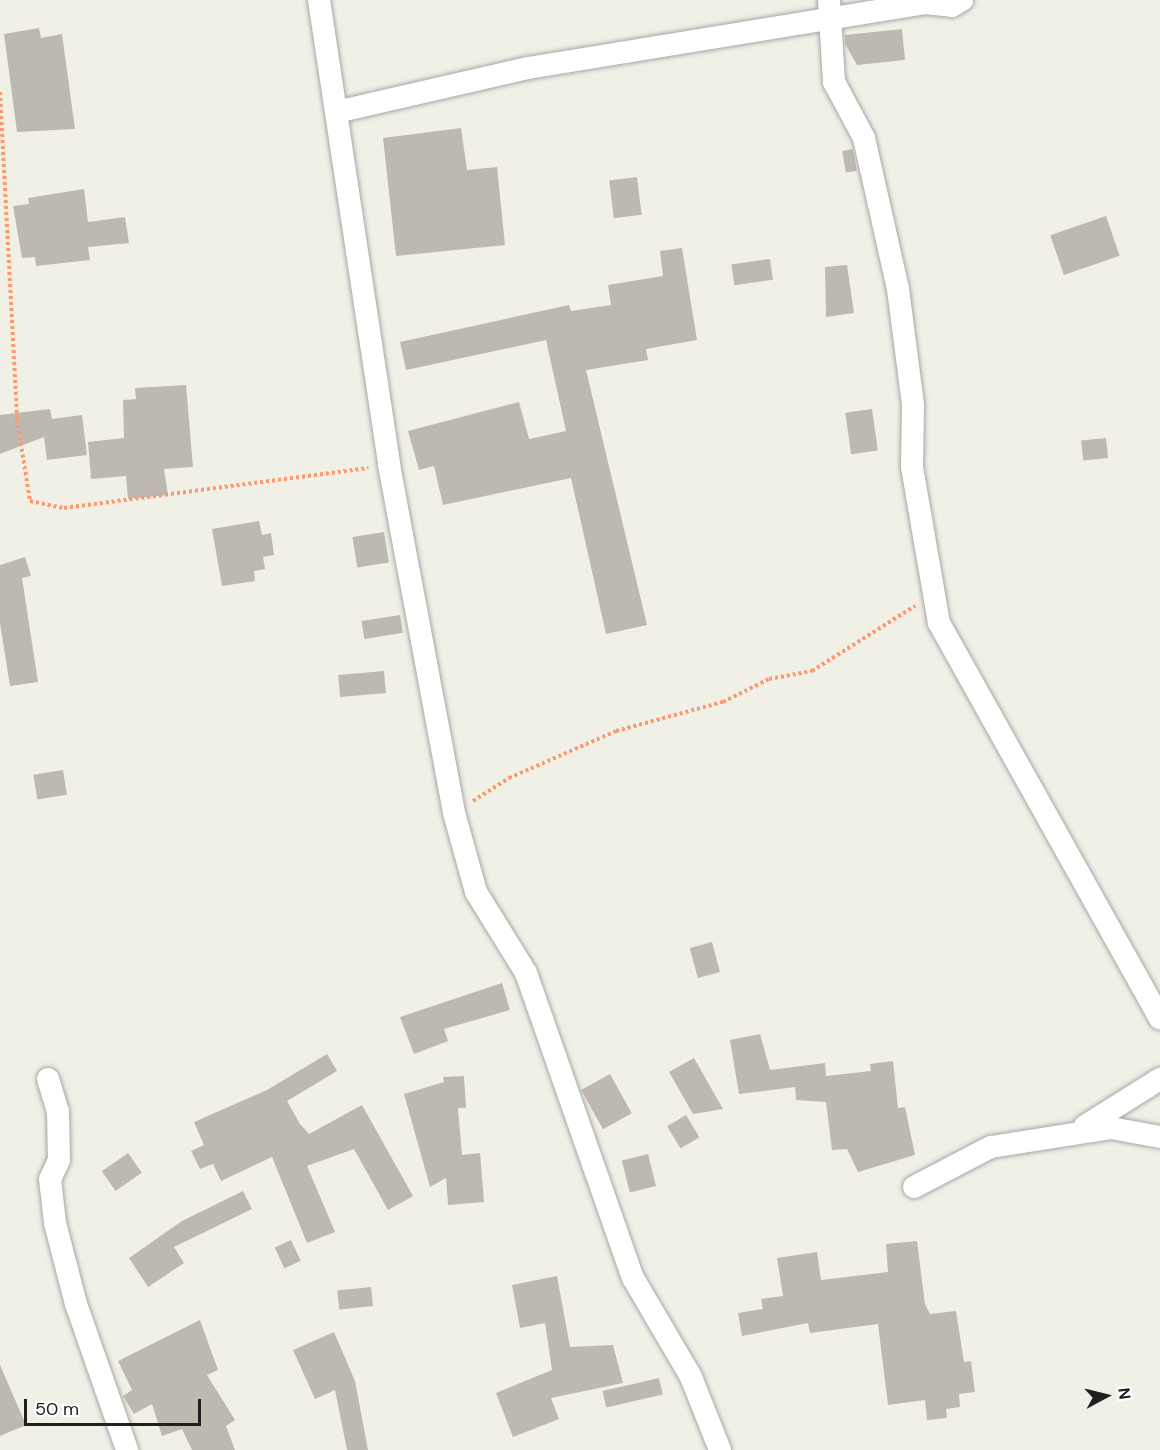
<!DOCTYPE html>
<style>
body{margin:0}
#map{position:relative;width:1160px;height:1450px;overflow:hidden;background:#f1f0e7;font-family:"DM Sans",sans-serif}
div>[style]{position:absolute}
.building>*{inset:0;background:#beb9b0;transform-origin:0 0}
.path>*{height:4px;margin-top:-2px;transform-origin:0;background:repeating-linear-gradient(90deg,#fb9a6e 0 3px,transparent 0 6px)}
.roads{filter:drop-shadow(0 0 2px #a7a7a7) drop-shadow(0 0 2px #a7a7a7)}
.street>*{height:22px;margin:-11px;padding:0 11px;transform-origin:11px;border-radius:11px;background:#fff}
span{translate:-50% -50%;white-space:nowrap;text-align:center;line-height:1.15;-webkit-text-stroke:4.5px #fff;paint-order:stroke}
.north{position:absolute;left:1076px;top:1366px;width:60px;height:60px;-webkit-text-stroke:4px #fff;paint-order:stroke;rotate:83deg;font-size:16px;font-weight:700;line-height:24px;text-align:center;color:#202020}
.north::after{content:'';display:block;margin:auto;width:21px;height:27px;background:#202020;clip-path:polygon(50% 0,100% 100%,50% 72%,0 100%)}
.scale{position:absolute;left:24px;top:1399px;width:177px;height:27px;box-sizing:border-box;border:3px solid #202020;border-top:0;padding-left:8px;font-size:18px;line-height:21px;white-space:nowrap;color:#202020;-webkit-text-stroke:4px #fff;paint-order:stroke}
</style>
<div id="map">
<div class="building">
<i style="clip-path:polygon(39px 28px,41px 38px,62px 34px,75px 129px,17px 132px,4px 34px)"></i>
<i style="clip-path:polygon(902px 29px,905px 60px,857px 65px,845px 44px,845px 35px)"></i>
<i style="clip-path:polygon(461px 128px,467px 170px,497px 167px,505px 245px,396px 256px,383px 138px)"></i>
<i style="left:853px;top:149px;width:22px;height:11px;rotate:80deg"></i>
<i style="left:637px;top:177px;width:38px;height:28px;rotate:83deg"></i>
<i style="clip-path:polygon(84px 189px,88px 222px,125px 217px,129px 243px,88px 247px,90px 260px,36px 266px,35px 257px,22px 258px,13px 206px,29px 204px,28px 198px)"></i>
<i style="left:1106px;top:216px;width:42px;height:59px;rotate:71deg"></i>
<i style="clip-path:polygon(682px 248px,697px 340px,646px 349px,648px 360px,586px 370px,647px 625px,606px 634px,571px 478px,443px 505px,434px 466px,419px 470px,408px 431px,519px 402px,529px 439px,566px 431px,546px 340px,406px 370px,400px 342px,569px 305px,571px 311px,611px 305px,608px 285px,663px 276px,660px 251px)"></i>
<i style="left:770px;top:259px;width:21px;height:39px;rotate:82deg"></i>
<i style="clip-path:polygon(847px 265px,854px 313px,826px 317px,825px 267px)"></i>
<i style="clip-path:polygon(186px 385px,193px 467px,164px 469px,168px 495px,128px 499px,126px 476px,91px 479px,88px 442px,124px 438px,123px 400px,136px 399px,135px 388px)"></i>
<i style="clip-path:polygon(50px 409px,52px 419px,82px 415px,87px 455px,47px 460px,44px 437px,0 454px,0 415px)"></i>
<i style="left:872px;top:409px;width:42px;height:27px;rotate:82deg"></i>
<i style="left:1106px;top:438px;width:20px;height:25px;rotate:84deg"></i>
<i style="clip-path:polygon(259px 521px,262px 535px,271px 533px,274px 555px,263px 557px,265px 569px,254px 571px,255px 581px,222px 586px,212px 529px)"></i>
<i style="left:384px;top:532px;width:31px;height:32px;rotate:81deg"></i>
<i style="clip-path:polygon(25px 557px,31px 576px,22px 578px,38px 682px,10px 686px,0 623px,0 565px)"></i>
<i style="left:400px;top:615px;width:18px;height:39px;rotate:81deg"></i>
<i style="left:384px;top:671px;width:22px;height:46px;rotate:85deg"></i>
<i style="left:63px;top:770px;width:25px;height:30px;rotate:81deg"></i>
<i style="left:712px;top:942px;width:31px;height:23px;rotate:75deg"></i>
<i style="clip-path:polygon(502px 983px,510px 1010px,444px 1029px,448px 1041px,414px 1054px,400px 1017px)"></i>
<i style="clip-path:polygon(760px 1034px,770px 1070px,825px 1063px,826px 1076px,871px 1071px,870px 1064px,893px 1061px,898px 1108px,905px 1107px,915px 1155px,858px 1172px,847px 1149px,832px 1150px,826px 1102px,796px 1100px,795px 1087px,739px 1094px,730px 1040px)"></i>
<i style="clip-path:polygon(327px 1054px,337px 1071px,287px 1101px,300px 1124px,309px 1134px,362px 1105px,413px 1196px,388px 1210px,354px 1149px,307px 1166px,335px 1232px,307px 1243px,272px 1157px,221px 1181px,213px 1164px,200px 1169px,191px 1151px,204px 1145px,194px 1122px,267px 1090px)"></i>
<i style="clip-path:polygon(694px 1058px,723px 1109px,693px 1114px,669px 1072px)"></i>
<i style="left:610px;top:1074px;width:45px;height:33px;rotate:61deg"></i>
<i style="clip-path:polygon(464px 1076px,466px 1108px,458px 1108px,462px 1155px,480px 1153px,484px 1202px,448px 1205px,446px 1178px,430px 1187px,404px 1094px,444px 1082px,443px 1077px)"></i>
<i style="left:686px;top:1115px;width:26px;height:22px;rotate:59deg"></i>
<i style="left:128px;top:1153px;width:24px;height:32px;rotate:55deg"></i>
<i style="left:648px;top:1154px;width:33px;height:27px;rotate:76deg"></i>
<i style="clip-path:polygon(243px 1191px,252px 1209px,174px 1247px,184px 1263px,148px 1287px,129px 1258px,182px 1221px)"></i>
<i style="left:291px;top:1240px;width:23px;height:18px;rotate:65deg"></i>
<i style="clip-path:polygon(917px 1241px,925px 1304px,930px 1314px,956px 1311px,964px 1362px,971px 1361px,975px 1392px,959px 1394px,960px 1407px,946px 1409px,947px 1418px,927px 1420px,925px 1400px,888px 1405px,878px 1324px,810px 1333px,808px 1323px,742px 1336px,738px 1313px,763px 1309px,761px 1299px,783px 1296px,777px 1258px,817px 1252px,821px 1280px,888px 1272px,886px 1244px)"></i>
<i style="clip-path:polygon(557px 1276px,570px 1347px,613px 1345px,623px 1383px,551px 1398px,559px 1419px,513px 1437px,496px 1393px,552px 1370px,545px 1323px,520px 1328px,512px 1285px)"></i>
<i style="left:371px;top:1287px;width:19px;height:34px;rotate:84deg"></i>
<i style="clip-path:polygon(200px 1320px,218px 1370px,207px 1375px,235px 1420px,226px 1426px,235px 1450px,192px 1450px,182px 1429px,162px 1436px,152px 1404px,134px 1414px,123px 1396px,132px 1390px,118px 1361px)"></i>
<i style="clip-path:polygon(334px 1332px,355px 1381px,368px 1450px,347px 1450px,335px 1390px,315px 1399px,293px 1350px)"></i>
<i style="clip-path:polygon(0 1365px,26px 1425px,0 1436px)"></i>
<i style="left:659px;top:1378px;width:17px;height:58px;rotate:77deg"></i>
</div>
<div class="path">
<i style="left:0;top:92px;width:327px;rotate:87deg"></i>
<i style="left:17px;top:419px;width:83px;rotate:81deg"></i>
<i style="left:30px;top:501px;width:35px;rotate:12deg"></i>
<i style="left:64px;top:508px;width:307px;rotate:-7.5deg"></i>
<i style="left:473px;top:801px;width:43px;rotate:-32.6deg"></i>
<i style="left:509px;top:778px;width:117px;rotate:-23.7deg"></i>
<i style="left:616px;top:731px;width:111px;rotate:-15.2deg"></i>
<i style="left:723px;top:702px;width:51px;rotate:-26.6deg"></i>
<i style="left:769px;top:679px;width:44px;rotate:-10.5deg"></i>
<i style="left:812px;top:671px;width:122px;rotate:-32.3deg"></i>
</div>
<div class="roads">
<div class="street">
<i style="left:319px;top:0;width:470px;rotate:81.4deg"></i>
<i style="left:389px;top:465px;width:354px;rotate:79.4deg"></i>
<i style="left:454px;top:813px;width:82px;rotate:74.4deg"></i>
<i style="left:476px;top:892px;width:95px;rotate:58.3deg"></i>
<i style="left:526px;top:973px;width:323px;rotate:70.7deg"></i>
<i style="left:633px;top:1278px;width:115px;rotate:59.6deg"></i>
<i style="left:691px;top:1377px;width:79px;rotate:68.3deg"></i>
<i style="left:829px;top:0;width:82px;rotate:86.5deg"></i>
<i style="left:834px;top:82px;width:64px;rotate:61.8deg"></i>
<i style="left:864px;top:138px;width:155px;rotate:77.3deg"></i>
<i style="left:898px;top:289px;width:117px;rotate:82.6deg"></i>
<i style="left:913px;top:405px;width:62px;rotate:90.9deg"></i>
<i style="left:912px;top:467px;width:158px;rotate:80.2deg"></i>
<i style="left:939px;top:623px;width:453px;rotate:60.8deg"></i>
<i style="left:336px;top:112px;width:197px;rotate:-12.9deg"></i>
<i style="left:528px;top:68px;width:402px;rotate:-9.3deg"></i>
<i style="left:925px;top:3px;width:27px;rotate:6deg"></i>
<i style="left:952px;top:6px;width:12px;rotate:-31deg"></i>
<i style="left:48px;top:1079px;width:34px;rotate:73deg"></i>
<i style="left:58px;top:1112px;width:48px;rotate:88.8deg"></i>
<i style="left:59px;top:1160px;width:21px;rotate:115deg"></i>
<i style="left:50px;top:1179px;width:44px;rotate:83.5deg"></i>
<i style="left:55px;top:1223px;width:84px;rotate:75.5deg"></i>
<i style="left:76px;top:1304px;width:155px;rotate:70.7deg"></i>
<i style="left:1085px;top:1126px;width:89px;rotate:-32.1deg"></i>
<i style="left:914px;top:1187px;width:87px;rotate:-27.5deg"></i>
<i style="left:991px;top:1147px;width:121px;rotate:-9deg"></i>
<i style="left:1111px;top:1128px;width:50px;rotate:10.4deg"></i>
</div>
</div>
<div class="north">N</div>
<div class="scale">50 m</div>
</div>
